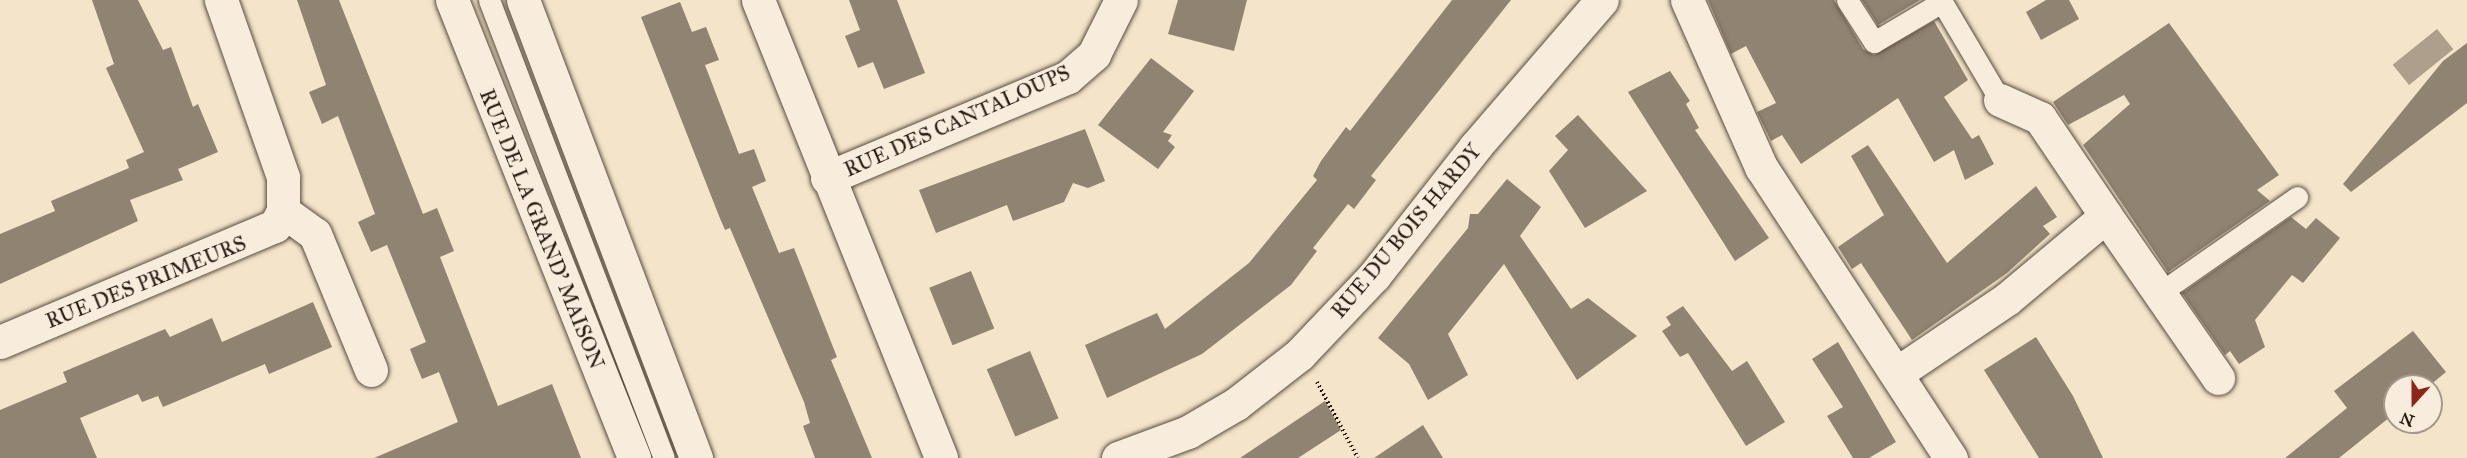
<!DOCTYPE html>
<style>
body{margin:0}
#map{position:relative;width:2467px;height:458px;overflow:hidden;background:#f4e4ca;font-family:"IM FELL Great Primer",serif}
div>[style]{position:absolute}
.water>*{inset:0;background:#ad9f8b;transform-origin:0 0}
.building>*{inset:0;background:#908371;transform-origin:0 0}
.path>*{height:4px;margin-top:-2px;transform-origin:0;background:repeating-linear-gradient(90deg,#231911 0 1.5px,transparent 0 4.5px)}
.roads{filter:drop-shadow(0 0 2px #574c3f) drop-shadow(0 0 2px #574c3f)}
.service>*{height:21px;margin:-10.5px;padding:0 10.5px;transform-origin:10.5px;border-radius:10.5px;background:#f8eddd}
.minor>*{height:33px;margin:-16.5px;padding:0 16.5px;transform-origin:16.5px;border-radius:16.5px;background:#f8eddd}
.secondary>*{height:33px;margin:-16.5px;padding:0 16.5px;transform-origin:16.5px;border-radius:16.5px;background:#f8eddd}
span{translate:-50% -50%;white-space:nowrap;text-align:center;line-height:1.15;-webkit-text-stroke:5px #f8eddd;paint-order:stroke}
.street-label{font-size:21px;color:#231911}
.north{position:absolute;left:2383px;top:374px;width:60px;height:60px;box-sizing:border-box;background:#f8eddd;border:2px solid #a3988b;border-radius:50%;rotate:201deg;font-size:16px;font-weight:700;line-height:24px;text-align:center;color:#231911}
.north::after{content:'';display:block;margin:auto;width:21px;height:27px;background:#8f2418;clip-path:polygon(50% 0,100% 100%,50% 72%,0 100%)}
</style>
<div id="map">
<div class="water">
<i style="left:2437px;top:29px;width:26px;height:57px;rotate:51deg"></i>
</div>
<div class="building">
<i style="clip-path:polygon(92px 0,138px 0,163px 50px,171px 47px,193px 107px,198px 104px,218px 152px,178px 169px,183px 180px,130px 200px,138px 221px,0 284px,0 234px,55px 211px,51px 201px,129px 168px,126px 160px,144px 152px,106px 68px,114px 64px)"></i>
<i style="clip-path:polygon(297px 0,339px 0,423px 214px,437px 208px,454px 251px,440px 257px,498px 406px,552px 384px,581px 458px,374px 458px,458px 422px,439px 372px,422px 379px,415px 362px,410px 349px,426px 342px,387px 245px,371px 252px,358px 222px,375px 214px,338px 116px,322px 124px,309px 92px,326px 85px)"></i>
<i style="clip-path:polygon(849px 0,897px 0,925px 73px,884px 89px,873px 62px,858px 68px,845px 36px,860px 30px)"></i>
<i style="clip-path:polygon(1178px 0,1247px 0,1234px 51px,1168px 34px)"></i>
<i style="clip-path:polygon(1452px 0,1511px 0,1371px 176px,1376px 180px,1354px 209px,1348px 204px,1313px 248px,1317px 251px,1291px 285px,1202px 354px,1107px 398px,1085px 345px,1157px 313px,1165px 329px,1249px 263px,1317px 180px,1313px 176px,1321px 161px,1346px 127px,1350px 131px)"></i>
<i style="clip-path:polygon(1708px 0,1834px 0,1863px 49px,1874px 55px,1934px 21px,1968px 80px,1944px 97px,1972px 139px,1979px 135px,1994px 164px,1965px 180px,1954px 150px,1934px 162px,1898px 98px,1801px 164px,1782px 135px,1771px 141px,1757px 112px,1776px 103px,1746px 46px,1731px 54px)"></i>
<i style="clip-path:polygon(1862px 0,1920px 0,1878px 25px)"></i>
<i style="clip-path:polygon(2046px 0,2069px 0,2079px 19px,2041px 40px,2026px 12px)"></i>
<i style="clip-path:polygon(680px 2px,692px 32px,706px 27px,719px 60px,705px 65px,739px 154px,754px 149px,766px 181px,752px 187px,779px 253px,794px 248px,837px 357px,831px 360px,872px 458px,815px 458px,803px 426px,810px 423px,804px 402px,730px 228px,725px 230px,719px 216px,641px 17px)"></i>
<i style="clip-path:polygon(2169px 23px,2279px 175px,2257px 190px,2270px 201px,2168px 272px,2083px 145px,2130px 104px,2124px 95px,2068px 125px,2053px 102px)"></i>
<i style="clip-path:polygon(2467px 43px,2467px 103px,2351px 192px,2343px 184px,2443px 61px)"></i>
<i style="clip-path:polygon(1151px 58px,1194px 91px,1163px 132px,1172px 135px,1168px 141px,1175px 147px,1158px 169px,1098px 125px)"></i>
<i style="clip-path:polygon(1670px 71px,1690px 101px,1686px 104px,1699px 128px,1695px 130px,1769px 238px,1735px 261px,1628px 92px)"></i>
<i style="clip-path:polygon(1578px 115px,1647px 191px,1585px 228px,1549px 171px,1568px 150px,1555px 136px)"></i>
<i style="clip-path:polygon(1085px 129px,1105px 181px,1088px 188px,1073px 183px,1064px 202px,1013px 221px,1007px 205px,936px 233px,919px 190px)"></i>
<i style="clip-path:polygon(1868px 145px,1947px 263px,2036px 186px,2057px 217px,2043px 226px,2050px 234px,2007px 273px,1912px 340px,1861px 263px,1852px 269px,1838px 247px,1884px 215px,1851px 156px)"></i>
<i style="clip-path:polygon(1507px 179px,1541px 207px,1520px 236px,1571px 309px,1588px 298px,1637px 336px,1577px 380px,1504px 264px,1448px 334px,1468px 375px,1428px 400px,1409px 364px,1378px 338px,1468px 228px,1470px 214px,1478px 214px)"></i>
<i style="clip-path:polygon(2291px 217px,2306px 229px,2316px 218px,2340px 238px,2303px 283px,2292px 275px,2255px 320px,2265px 347px,2239px 364px,2230px 351px,2225px 355px,2182px 293px)"></i>
<i style="left:971px;top:271px;width:62px;height:45px;rotate:68deg"></i>
<i style="clip-path:polygon(313px 302px,332px 347px,269px 374px,265px 364px,163px 407px,158px 396px,142px 402px,138px 394px,80px 418px,97px 458px,0 458px,0 410px,67px 382px,63px 372px,165px 329px,170px 337px,212px 318px,222px 342px)"></i>
<i style="clip-path:polygon(1683px 306px,1732px 371px,1747px 361px,1785px 422px,1746px 446px,1688px 353px,1680px 357px,1662px 331px,1671px 325px,1666px 317px)"></i>
<i style="clip-path:polygon(2413px 331px,2446px 372px,2429px 386px,2395px 386px,2395px 413px,2339px 458px,2285px 458px,2347px 408px,2334px 391px)"></i>
<i style="clip-path:polygon(2036px 337px,2073px 396px,2103px 458px,2039px 458px,1984px 370px)"></i>
<i style="clip-path:polygon(1838px 342px,1896px 442px,1869px 458px,1853px 458px,1827px 416px,1843px 407px,1812px 359px)"></i>
<i style="left:1030px;top:351px;width:73px;height:47px;rotate:67deg"></i>
<i style="clip-path:polygon(1325px 401px,1341px 430px,1298px 458px,1240px 458px)"></i>
<i style="clip-path:polygon(1423px 425px,1443px 458px,1374px 458px)"></i>
</div>
<div class="path">
<i style="left:1317px;top:382px;width:86px;rotate:61.7deg"></i>
</div>
<div class="roads">
<div class="service">
<i style="left:489px;top:0;width:490px;rotate:69.1deg"></i>
<i style="left:1847px;top:0;width:50px;rotate:57.3deg"></i>
<i style="left:1874px;top:42px;width:79px;rotate:-30.5deg"></i>
<i style="left:1942px;top:2px;width:114px;rotate:59.4deg"></i>
<i style="left:2161px;top:292px;width:166px;rotate:-34.9deg"></i>
</div>
<div class="minor">
<i style="left:758px;top:0;width:493px;rotate:68.2deg"></i>
<i style="left:1687px;top:0;width:183px;rotate:66.1deg"></i>
<i style="left:1761px;top:167px;width:348px;rotate:56.9deg"></i>
<i style="left:2000px;top:100px;width:44px;rotate:24.2deg"></i>
<i style="left:2040px;top:118px;width:118px;rotate:56deg"></i>
<i style="left:827px;top:178px;width:261px;rotate:-22.7deg"></i>
<i style="left:1068px;top:77px;width:35px;rotate:-41deg"></i>
<i style="left:1094px;top:54px;width:60px;rotate:-63.4deg"></i>
<i style="left:283px;top:211px;width:39px;rotate:36deg"></i>
<i style="left:315px;top:234px;width:147px;rotate:67.6deg"></i>
<i style="left:0;top:342px;width:298px;rotate:-22.9deg"></i>
<i style="left:275px;top:226px;width:17px;rotate:-62deg"></i>
<i style="left:283px;top:211px;width:34px;rotate:-90deg"></i>
<i style="left:283px;top:177px;width:188px;rotate:-109.3deg"></i>
<i style="left:1897px;top:373px;width:133px;rotate:-33.9deg"></i>
<i style="left:2007px;top:299px;width:129px;rotate:-40deg"></i>
<i style="left:2106px;top:216px;width:197px;rotate:55.3deg"></i>
<i style="left:1118px;top:458px;width:75px;rotate:-20.4deg"></i>
<i style="left:1188px;top:432px;width:56px;rotate:-30.3deg"></i>
<i style="left:1236px;top:404px;width:81px;rotate:-38deg"></i>
<i style="left:1300px;top:354px;width:108px;rotate:-46.5deg"></i>
<i style="left:1374px;top:276px;width:164px;rotate:-51.9deg"></i>
<i style="left:1475px;top:147px;width:194px;rotate:-49.2deg"></i>
</div>
<div class="secondary">
<i style="left:452px;top:0;width:493px;rotate:68.3deg"></i>
<i style="left:523px;top:0;width:490px;rotate:69.3deg"></i>
</div>
</div>
<div class="street-label">
<span style="left:957px;top:121px;rotate:-24deg">RUE DES CANTALOUPS</span>
<span style="left:542px;top:229px;rotate:68deg">RUE DE LA GRAND' MAISON</span>
<span style="left:1406px;top:231px;rotate:-50deg">RUE DU BOIS HARDY</span>
<span style="left:146px;top:282px;rotate:-22deg">RUE DES PRIMEURS</span>
</div>
<div class="north">N</div>
</div>
